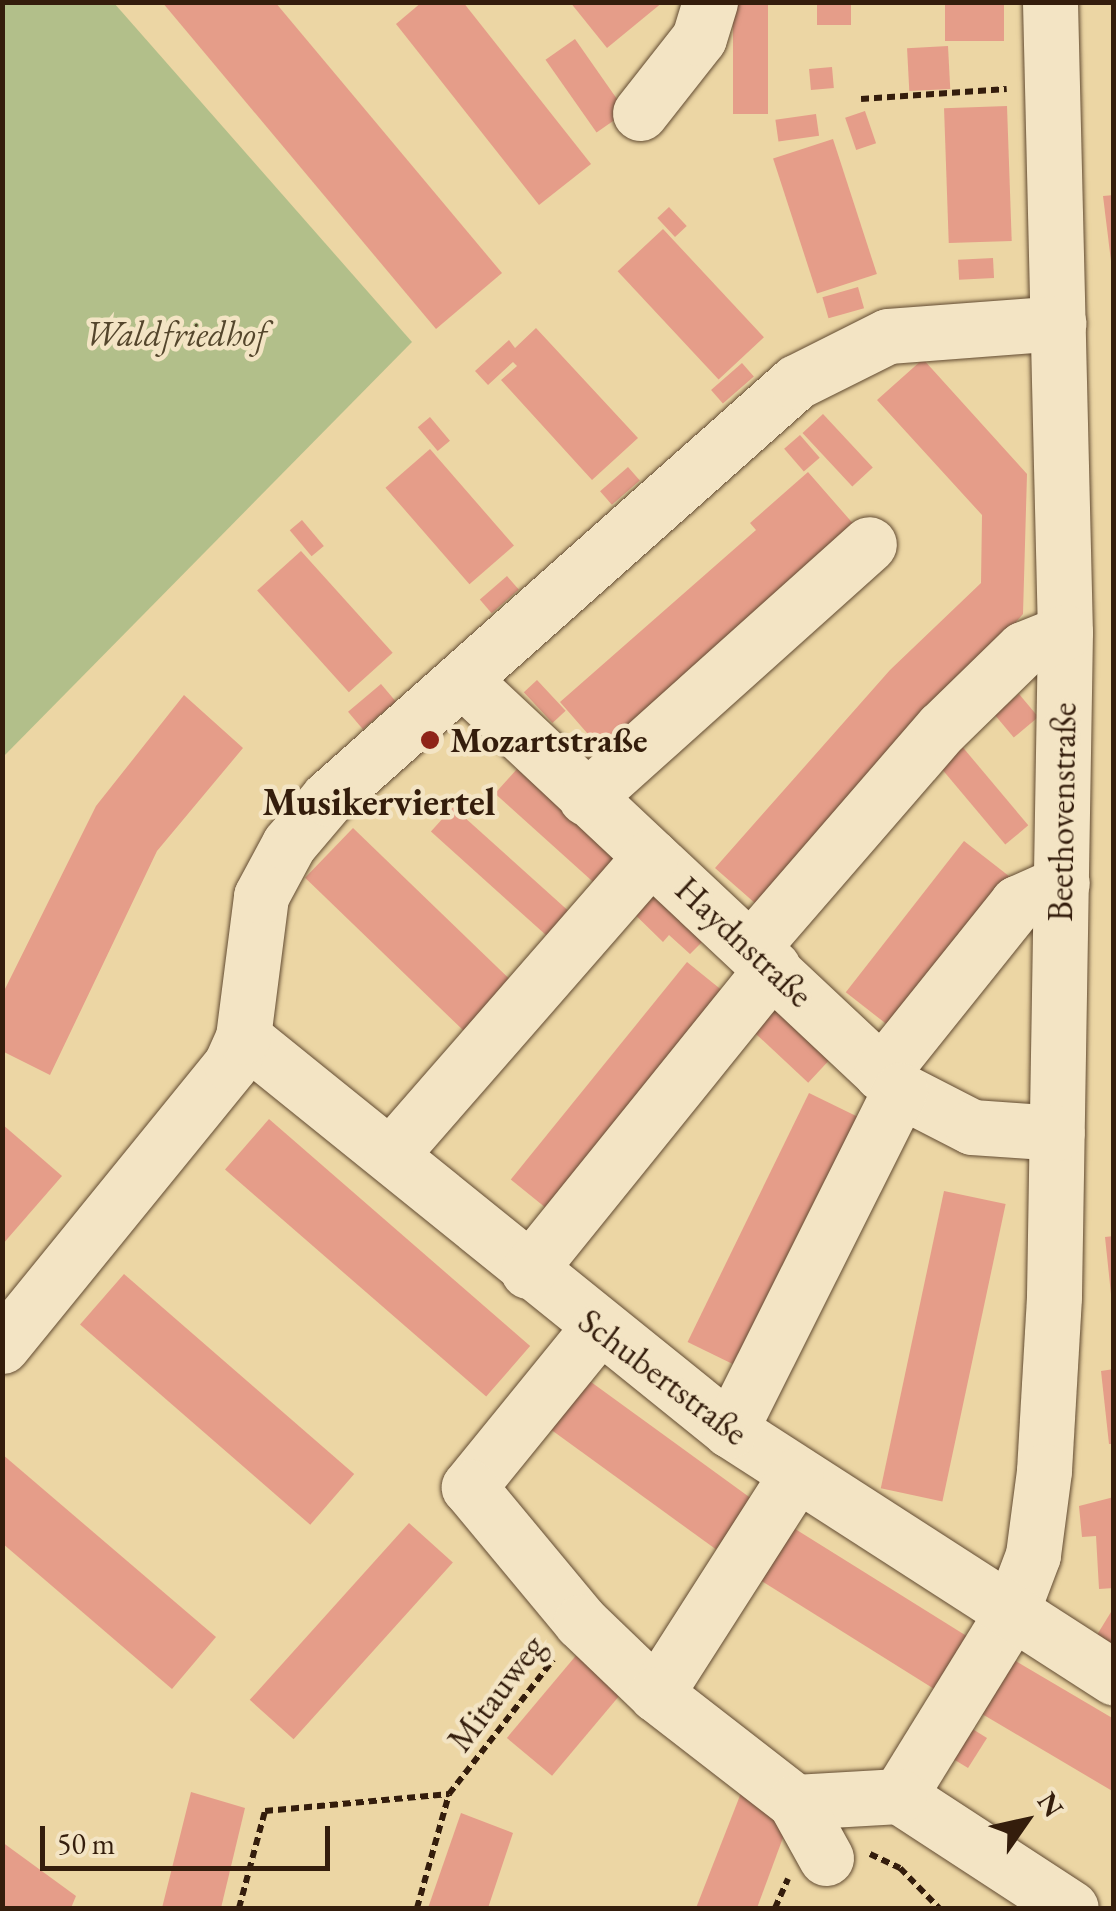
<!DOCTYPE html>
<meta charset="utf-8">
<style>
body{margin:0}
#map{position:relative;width:1116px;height:1911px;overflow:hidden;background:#ecd6a4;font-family:"EB Garamond",serif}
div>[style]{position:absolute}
.green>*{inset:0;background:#b2bf8a}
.building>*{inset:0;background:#e59d89;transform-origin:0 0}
.path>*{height:6px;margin-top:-3px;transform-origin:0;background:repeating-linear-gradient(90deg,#341d0c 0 8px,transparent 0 13px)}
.roads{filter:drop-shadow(0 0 2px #624b32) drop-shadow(0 0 2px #624b32)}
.minor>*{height:55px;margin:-27.5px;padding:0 27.5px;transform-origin:27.5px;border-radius:27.5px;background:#f3e4c4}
.dots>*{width:28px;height:28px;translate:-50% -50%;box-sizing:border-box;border:5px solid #f3e4c4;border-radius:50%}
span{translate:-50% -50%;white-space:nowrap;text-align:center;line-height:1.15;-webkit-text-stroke:9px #f3e4c4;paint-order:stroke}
.park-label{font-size:35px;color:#54462c;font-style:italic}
.poi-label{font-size:35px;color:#341d0c;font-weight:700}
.left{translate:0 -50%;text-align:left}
.street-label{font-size:35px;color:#341d0c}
.neighbourhood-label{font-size:38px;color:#341d0c;font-weight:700}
.frame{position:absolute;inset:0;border:5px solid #341d0c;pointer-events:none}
.north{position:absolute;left:976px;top:1771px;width:100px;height:100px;-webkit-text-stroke:8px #f3e4c4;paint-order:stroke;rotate:56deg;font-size:28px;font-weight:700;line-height:40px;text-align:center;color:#341d0c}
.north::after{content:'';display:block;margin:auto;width:35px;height:45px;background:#341d0c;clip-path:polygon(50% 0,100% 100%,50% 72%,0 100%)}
.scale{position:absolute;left:40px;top:1826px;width:290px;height:45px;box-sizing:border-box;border:5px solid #341d0c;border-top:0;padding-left:12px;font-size:30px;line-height:35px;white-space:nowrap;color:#341d0c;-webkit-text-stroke:8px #f3e4c4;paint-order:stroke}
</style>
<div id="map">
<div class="green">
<i style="clip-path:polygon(3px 2px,114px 3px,412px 342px,3px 757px)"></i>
</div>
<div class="building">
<i style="clip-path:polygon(162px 2px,275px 2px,502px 273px,436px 329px)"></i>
<i style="clip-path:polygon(422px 2px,463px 2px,591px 164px,539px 205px,396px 24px)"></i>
<i style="clip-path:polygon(570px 2px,663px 2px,607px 48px)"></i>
<i style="left:733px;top:2px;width:35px;height:112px"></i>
<i style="left:817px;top:2px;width:34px;height:23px"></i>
<i style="left:945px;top:2px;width:59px;height:39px"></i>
<i style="left:575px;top:39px;width:89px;height:36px;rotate:55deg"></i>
<i style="left:948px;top:46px;width:43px;height:41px;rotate:87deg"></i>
<i style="left:832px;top:67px;width:21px;height:23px;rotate:85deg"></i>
<i style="left:1007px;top:106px;width:135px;height:63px;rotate:88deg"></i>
<i style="left:865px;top:111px;width:34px;height:21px;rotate:71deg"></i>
<i style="left:816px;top:114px;width:22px;height:41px;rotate:82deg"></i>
<i style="left:833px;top:139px;width:142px;height:63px;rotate:72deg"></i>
<i style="clip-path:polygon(1114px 195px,1114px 261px,1111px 261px,1103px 196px)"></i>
<i style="left:669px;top:207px;width:26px;height:16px;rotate:47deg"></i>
<i style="left:663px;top:229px;width:148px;height:62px;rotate:47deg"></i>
<i style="left:993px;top:258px;width:20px;height:35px;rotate:87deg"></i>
<i style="left:858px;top:287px;width:22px;height:37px;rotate:74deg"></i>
<i style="clip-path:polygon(536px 328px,638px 438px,592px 480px,501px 380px,517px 366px,513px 362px,488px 385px,475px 371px,509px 340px,515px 348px)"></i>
<i style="clip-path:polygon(923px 359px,1027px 474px,1023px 614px,765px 912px,715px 868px,890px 670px,981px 583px,982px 515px,877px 400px)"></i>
<i style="left:742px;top:363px;width:18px;height:41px;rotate:49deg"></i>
<i style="left:823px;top:414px;width:73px;height:28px;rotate:47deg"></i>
<i style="left:430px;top:417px;width:31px;height:16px;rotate:50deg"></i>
<i style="left:800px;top:435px;width:30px;height:21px;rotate:49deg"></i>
<i style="left:430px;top:449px;width:128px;height:59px;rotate:49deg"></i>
<i style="left:628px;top:467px;width:18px;height:37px;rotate:49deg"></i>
<i style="clip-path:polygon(808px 472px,856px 527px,608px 757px,560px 702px,756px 530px,750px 523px)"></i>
<i style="left:302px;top:520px;width:34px;height:16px;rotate:50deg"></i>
<i style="left:301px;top:551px;width:137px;height:59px;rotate:48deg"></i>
<i style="left:507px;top:576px;width:18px;height:36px;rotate:49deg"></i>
<i style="left:537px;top:680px;width:42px;height:18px;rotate:47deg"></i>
<i style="left:381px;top:684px;width:23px;height:43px;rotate:50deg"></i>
<i style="left:1019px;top:694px;width:30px;height:32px;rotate:50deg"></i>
<i style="clip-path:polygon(184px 695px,243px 748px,157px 851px,50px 1075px,2px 1051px,2px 995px,96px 806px)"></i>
<i style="left:955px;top:738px;width:114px;height:30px;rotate:50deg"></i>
<i style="left:517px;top:769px;width:139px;height:33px;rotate:42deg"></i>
<i style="left:453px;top:807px;width:169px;height:33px;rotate:42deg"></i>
<i style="left:353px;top:828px;width:222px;height:69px;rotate:44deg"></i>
<i style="left:964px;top:841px;width:61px;height:192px;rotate:38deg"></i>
<i style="clip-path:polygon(640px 878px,705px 939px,690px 954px,669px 935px,663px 942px,620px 900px)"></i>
<i style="left:687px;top:962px;width:60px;height:280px;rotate:39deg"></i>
<i style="left:765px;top:1000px;width:88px;height:31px;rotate:43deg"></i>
<i style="left:809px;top:1093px;width:61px;height:277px;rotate:26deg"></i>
<i style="left:269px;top:1119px;width:346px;height:67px;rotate:41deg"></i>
<i style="clip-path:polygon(2px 1124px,62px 1176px,2px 1245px)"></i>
<i style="left:944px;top:1191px;width:63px;height:304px;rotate:12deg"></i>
<i style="clip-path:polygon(1114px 1236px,1114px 1294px,1111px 1294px,1105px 1237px)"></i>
<i style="left:124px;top:1274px;width:305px;height:67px;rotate:41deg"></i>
<i style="clip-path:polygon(1114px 1369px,1114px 1444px,1109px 1444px,1101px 1371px)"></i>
<i style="left:580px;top:1374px;width:213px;height:62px;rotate:36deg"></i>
<i style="clip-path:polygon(2px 1454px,216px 1637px,172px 1689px,2px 1543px)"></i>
<i style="clip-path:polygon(1114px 1497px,1114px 1588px,1099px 1589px,1096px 1536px,1082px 1537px,1079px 1506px)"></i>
<i style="left:409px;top:1523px;width:59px;height:238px;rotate:42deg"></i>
<i style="left:792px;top:1527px;width:213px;height:62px;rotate:32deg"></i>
<i style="clip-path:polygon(1111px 1612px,1114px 1613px,1114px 1656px,1092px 1643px)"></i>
<i style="left:584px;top:1646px;width:59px;height:120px;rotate:40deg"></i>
<i style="clip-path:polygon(1009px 1657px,1114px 1719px,1114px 1792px,977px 1711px)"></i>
<i style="clip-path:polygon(966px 1725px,987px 1738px,968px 1768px,940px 1751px)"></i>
<i style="clip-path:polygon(191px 1792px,245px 1808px,221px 1908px,162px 1908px)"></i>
<i style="clip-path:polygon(741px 1793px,791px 1816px,757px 1908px,696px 1908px)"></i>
<i style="clip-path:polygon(461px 1813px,513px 1833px,488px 1908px,428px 1908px)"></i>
<i style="clip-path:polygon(2px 1842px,76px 1896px,71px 1908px,2px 1908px)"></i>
</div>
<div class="path">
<i style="left:861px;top:99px;width:146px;rotate:-3.9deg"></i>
<i style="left:870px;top:1854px;width:33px;rotate:25deg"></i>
<i style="left:900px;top:1868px;width:56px;rotate:45.7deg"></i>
<i style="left:239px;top:1908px;width:100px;rotate:-75deg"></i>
<i style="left:265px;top:1811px;width:185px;rotate:-5.3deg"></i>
<i style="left:417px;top:1908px;width:118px;rotate:-74.3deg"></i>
<i style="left:449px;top:1794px;width:170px;rotate:-52.2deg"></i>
<i style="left:775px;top:1908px;width:32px;rotate:-66deg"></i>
</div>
<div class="roads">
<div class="minor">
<i style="left:1050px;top:2px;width:630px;rotate:88.64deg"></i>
<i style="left:1065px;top:632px;width:665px;rotate:90.95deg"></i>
<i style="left:1054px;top:1297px;width:174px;rotate:93.3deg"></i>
<i style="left:1044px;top:1471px;width:85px;rotate:97.5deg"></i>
<i style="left:1033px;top:1555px;width:65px;rotate:110.7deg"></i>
<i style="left:1010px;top:1616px;width:211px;rotate:121.7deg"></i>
<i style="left:899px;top:1796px;width:205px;rotate:33.1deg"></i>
<i style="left:640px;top:113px;width:95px;rotate:-51.8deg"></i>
<i style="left:699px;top:38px;width:38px;rotate:-73deg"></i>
<i style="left:464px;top:681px;width:598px;rotate:43.17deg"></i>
<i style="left:900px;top:1090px;width:81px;rotate:27.2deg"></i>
<i style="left:972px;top:1127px;width:85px;rotate:4deg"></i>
<i style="left:586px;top:798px;width:380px;rotate:-41.9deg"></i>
<i style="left:752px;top:947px;width:290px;rotate:-49.1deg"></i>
<i style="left:942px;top:728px;width:113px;rotate:-44.3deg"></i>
<i style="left:1023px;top:649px;width:45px;rotate:-22deg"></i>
<i style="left:243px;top:1037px;width:626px;rotate:38.9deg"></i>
<i style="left:730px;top:1430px;width:457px;rotate:32.8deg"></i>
<i style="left:881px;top:1073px;width:218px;rotate:-51.3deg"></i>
<i style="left:1017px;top:903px;width:49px;rotate:-24deg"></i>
<i style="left:391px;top:1154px;width:395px;rotate:-48.9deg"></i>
<i style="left:528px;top:1271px;width:390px;rotate:-51.1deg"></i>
<i style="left:598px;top:1328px;width:205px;rotate:129.1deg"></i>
<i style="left:469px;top:1487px;width:175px;rotate:50.3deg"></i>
<i style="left:581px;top:1622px;width:104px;rotate:43.8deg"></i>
<i style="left:2px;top:1346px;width:363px;rotate:-50.9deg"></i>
<i style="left:231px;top:1064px;width:30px;rotate:-66deg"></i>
<i style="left:243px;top:1037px;width:142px;rotate:-82.7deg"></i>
<i style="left:261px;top:896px;width:59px;rotate:-61.7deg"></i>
<i style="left:289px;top:844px;width:60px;rotate:-49.7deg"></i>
<i style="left:328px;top:798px;width:626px;rotate:-41.63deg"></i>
<i style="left:796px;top:382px;width:103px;rotate:-26.6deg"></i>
<i style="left:888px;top:336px;width:171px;rotate:-4.3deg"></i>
<i style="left:730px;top:1430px;width:380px;rotate:-63.4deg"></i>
<i style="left:796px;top:1475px;width:260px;rotate:122.6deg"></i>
<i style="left:656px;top:1694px;width:176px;rotate:37.8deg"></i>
<i style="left:795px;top:1802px;width:104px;rotate:-3.3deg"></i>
<i style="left:795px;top:1802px;width:64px;rotate:61deg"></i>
</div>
</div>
<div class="dots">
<i style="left:430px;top:740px;background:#8f2418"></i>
</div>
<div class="park-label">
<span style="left:176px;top:334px">Waldfriedhof</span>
</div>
<div class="poi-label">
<span class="left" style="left:450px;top:740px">Mozartstraße</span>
</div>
<div class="street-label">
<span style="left:1062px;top:812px;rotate:-89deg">Beethovenstraße</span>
<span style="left:744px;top:942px;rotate:43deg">Haydnstraße</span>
<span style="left:663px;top:1377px;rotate:37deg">Schubertstraße</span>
<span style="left:496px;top:1693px;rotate:-53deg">Mitauweg</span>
</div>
<div class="neighbourhood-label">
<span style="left:379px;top:802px">Musikerviertel</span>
</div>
<div class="frame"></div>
<div class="north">N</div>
<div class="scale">50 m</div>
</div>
